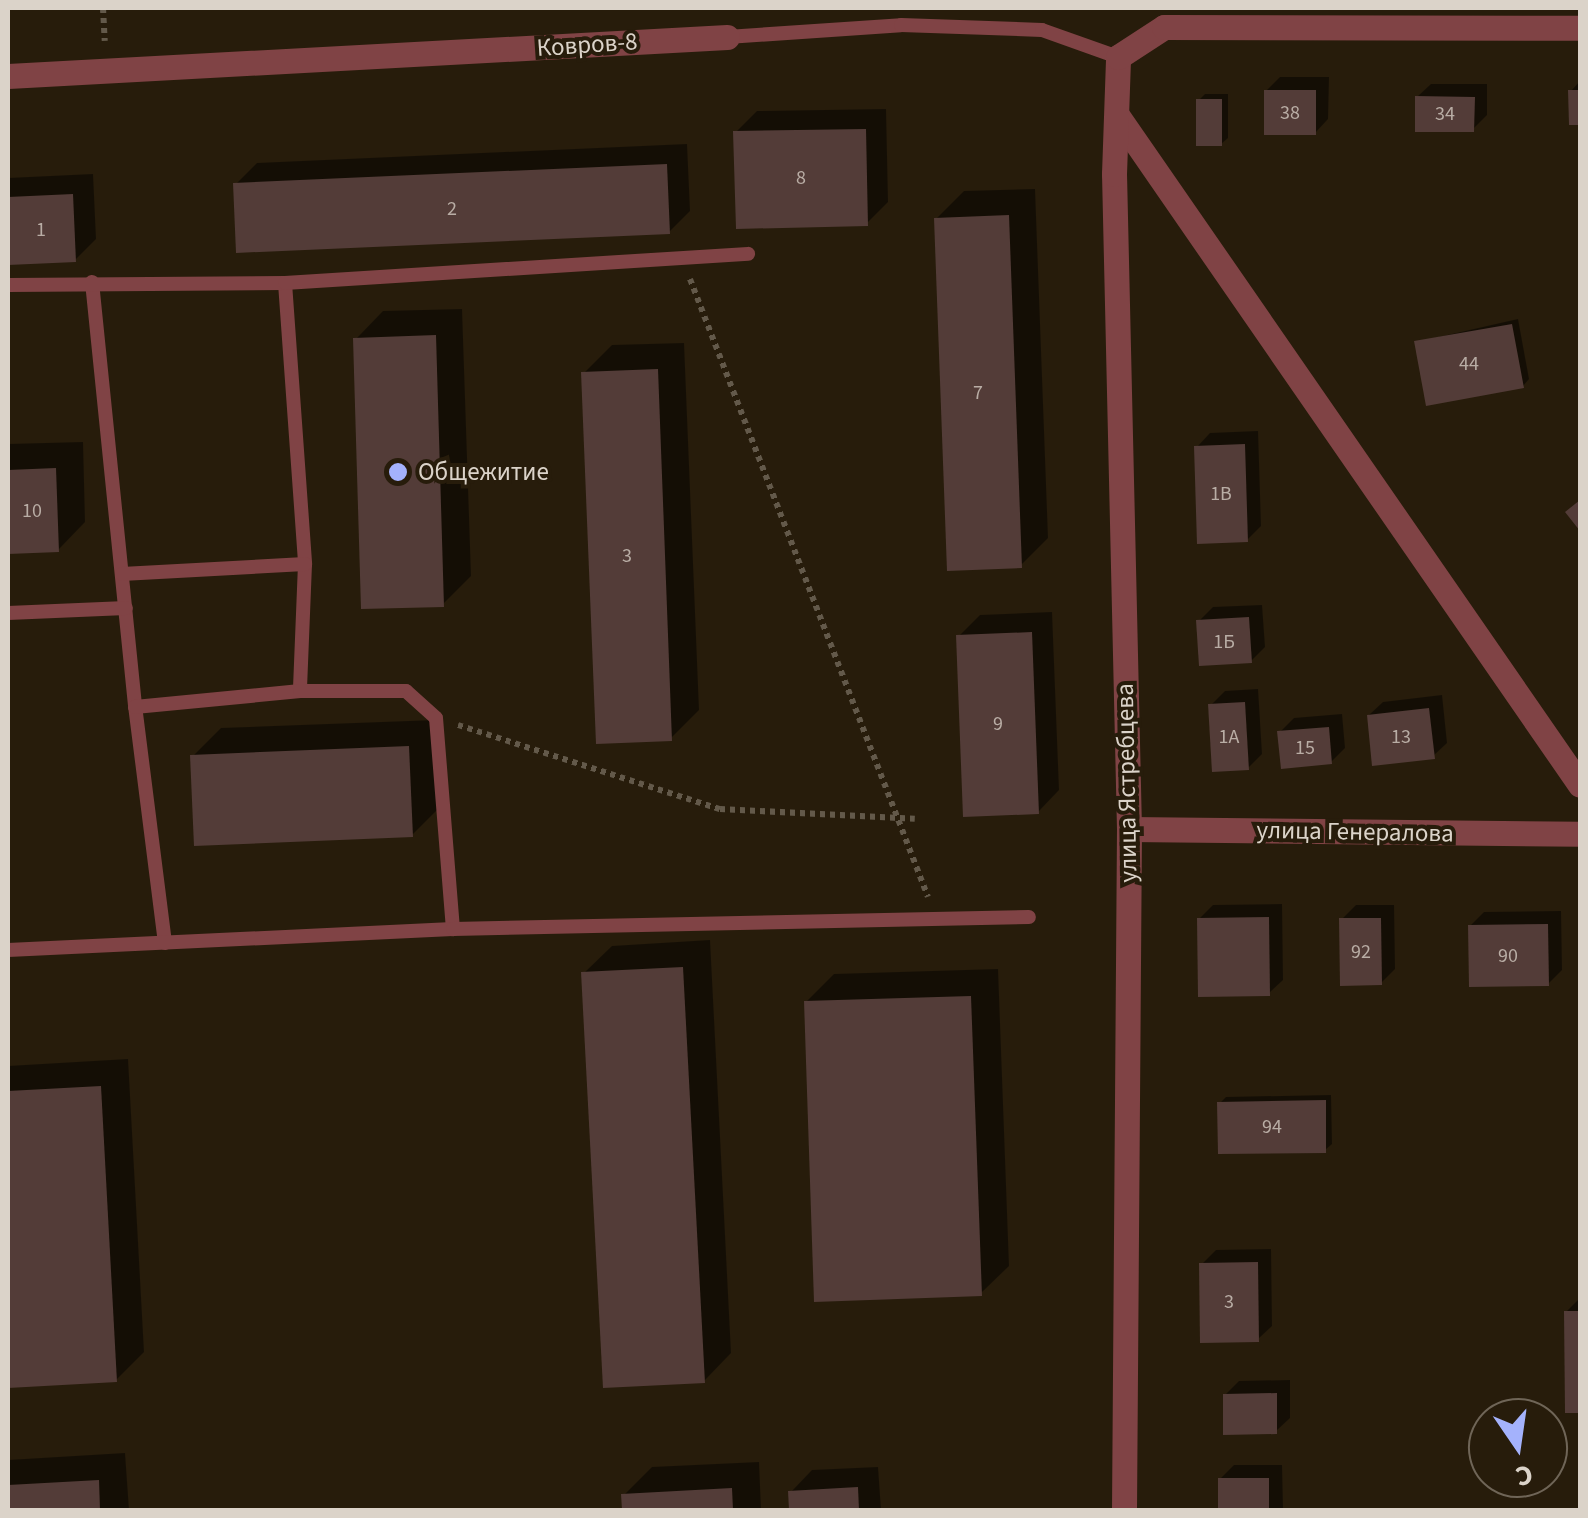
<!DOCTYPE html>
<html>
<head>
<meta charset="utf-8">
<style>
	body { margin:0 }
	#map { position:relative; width:1588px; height:1518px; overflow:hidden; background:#271c0b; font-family:"Source Sans 3",sans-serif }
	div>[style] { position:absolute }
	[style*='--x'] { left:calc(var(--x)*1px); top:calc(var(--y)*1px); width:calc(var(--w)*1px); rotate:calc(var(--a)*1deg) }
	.shadow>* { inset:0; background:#0007 }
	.building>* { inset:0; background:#533c38 }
	.path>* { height:6px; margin-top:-3px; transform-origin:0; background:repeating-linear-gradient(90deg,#63594a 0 5px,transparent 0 10px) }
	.service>* { height:14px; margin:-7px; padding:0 7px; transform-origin:7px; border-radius:7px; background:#804345 }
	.minor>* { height:25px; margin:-12.5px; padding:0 12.5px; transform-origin:12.5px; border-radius:12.5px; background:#804345 }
	.dots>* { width:28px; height:28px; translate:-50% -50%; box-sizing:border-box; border:5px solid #271c0b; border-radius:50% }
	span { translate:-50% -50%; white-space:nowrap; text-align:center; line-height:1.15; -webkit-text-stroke:8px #271c0b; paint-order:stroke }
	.number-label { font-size:20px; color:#b9ada5 }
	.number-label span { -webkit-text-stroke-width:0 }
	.street-label { font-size:25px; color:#dbd3c9 }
	.poi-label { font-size:25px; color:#dbd3c9 }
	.left { translate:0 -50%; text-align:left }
	.frame { position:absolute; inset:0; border:10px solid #dbd3c9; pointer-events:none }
	.north { position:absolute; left:1468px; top:1398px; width:100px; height:100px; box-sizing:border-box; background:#271c0b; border:2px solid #6f6557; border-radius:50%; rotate:167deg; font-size:28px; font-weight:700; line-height:40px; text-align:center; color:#dbd3c9 }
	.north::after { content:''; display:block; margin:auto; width:35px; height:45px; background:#a4b2fc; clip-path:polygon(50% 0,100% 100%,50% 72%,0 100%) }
</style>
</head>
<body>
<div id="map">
	<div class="shadow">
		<div style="clip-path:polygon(1280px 77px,1329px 77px,1328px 119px,1315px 133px,1266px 91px)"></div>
		<div style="clip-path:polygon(1580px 81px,1580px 123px,1571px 123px,1571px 91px)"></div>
		<div style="clip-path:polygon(1431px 84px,1487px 84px,1487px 115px,1473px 129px,1417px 97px)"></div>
		<div style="clip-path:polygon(1205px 94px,1228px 94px,1228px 138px,1221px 144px,1199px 100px)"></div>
		<div style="clip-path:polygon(886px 109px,888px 202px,867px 223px,736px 132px,757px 111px)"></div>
		<div style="clip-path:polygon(687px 144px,690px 211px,669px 232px,236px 184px,257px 163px)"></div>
		<div style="clip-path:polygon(93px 174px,96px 239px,75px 260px,8px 263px,8px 178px)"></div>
		<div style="clip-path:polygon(1035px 189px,1048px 538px,1020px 566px,936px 219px,964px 191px)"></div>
		<div style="clip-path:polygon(462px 309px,471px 576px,443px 604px,356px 339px,383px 311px)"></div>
		<div style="clip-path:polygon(1518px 319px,1529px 379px,1523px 386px,1417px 342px)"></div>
		<div style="clip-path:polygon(684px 343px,699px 710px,671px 738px,584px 373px,612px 345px)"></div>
		<div style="clip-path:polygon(1258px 431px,1261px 526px,1247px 540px,1197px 447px,1210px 433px)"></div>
		<div style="clip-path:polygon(83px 442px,85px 522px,58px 550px,8px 551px,8px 444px)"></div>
		<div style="clip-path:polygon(1262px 605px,1265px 647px,1251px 661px,1199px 621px,1213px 607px)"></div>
		<div style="clip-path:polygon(1052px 612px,1059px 790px,1038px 812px,959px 636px,980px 615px)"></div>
		<div style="clip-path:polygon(1258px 689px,1262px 754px,1248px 768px,1211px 705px,1225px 691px)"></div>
		<div style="clip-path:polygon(1442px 695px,1447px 743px,1433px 756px,1369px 715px,1383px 702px)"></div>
		<div style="clip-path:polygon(1342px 714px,1345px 748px,1331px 762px,1280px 732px,1294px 718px)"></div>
		<div style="clip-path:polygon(436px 720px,440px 807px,412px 835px,193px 756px,221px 728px)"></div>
		<div style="clip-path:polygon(1282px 904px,1283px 980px,1269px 993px,1199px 919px,1213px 905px)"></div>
		<div style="clip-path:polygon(1356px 905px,1394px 905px,1395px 969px,1381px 983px,1342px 919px)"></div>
		<div style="clip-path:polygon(1561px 911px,1562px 970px,1548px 984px,1470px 926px,1484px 912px)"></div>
		<div style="clip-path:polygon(710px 940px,731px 1353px,704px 1381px,584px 973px,612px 946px)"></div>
		<div style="clip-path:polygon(998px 969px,1009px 1266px,981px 1293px,806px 1002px,834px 974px)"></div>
		<div style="clip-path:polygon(128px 1059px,144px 1352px,116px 1380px,8px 1386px,8px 1066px)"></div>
		<div style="clip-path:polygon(1331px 1095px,1332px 1144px,1325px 1150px,1220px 1103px,1226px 1097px)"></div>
		<div style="clip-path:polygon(1271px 1249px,1272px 1326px,1258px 1339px,1202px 1264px,1216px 1250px)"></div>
		<div style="clip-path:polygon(1580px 1298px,1580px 1410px,1568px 1410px,1566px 1312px)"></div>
		<div style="clip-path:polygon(1290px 1380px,1290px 1418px,1276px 1431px,1225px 1395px,1239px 1381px)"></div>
		<div style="clip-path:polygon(125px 1453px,129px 1510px,8px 1510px,8px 1460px)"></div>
		<div style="clip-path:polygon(759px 1462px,761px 1510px,625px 1510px,624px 1495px,652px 1467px)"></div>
		<div style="clip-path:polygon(1234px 1465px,1282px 1465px,1283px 1509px,1221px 1510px,1220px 1479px)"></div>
		<div style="clip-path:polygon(878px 1467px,881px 1510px,792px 1510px,791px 1492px,812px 1470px)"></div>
	</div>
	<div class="building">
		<div style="clip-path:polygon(1264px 90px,1316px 90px,1316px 135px,1264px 135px)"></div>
		<div style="clip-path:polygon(1568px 90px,1580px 90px,1580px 125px,1569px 125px)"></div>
		<div style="clip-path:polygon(1415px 96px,1475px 97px,1474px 132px,1415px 132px)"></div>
		<div style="clip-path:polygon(1196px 99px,1222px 99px,1222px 146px,1196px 146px)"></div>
		<div style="clip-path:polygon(866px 129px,868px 226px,736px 229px,733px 131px)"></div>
		<div style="clip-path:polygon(667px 164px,670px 234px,236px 253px,233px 183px)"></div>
		<div style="clip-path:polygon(73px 194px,76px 262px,8px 265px,8px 197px)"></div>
		<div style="clip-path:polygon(1009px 215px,1022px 568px,947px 571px,934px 218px)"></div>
		<div style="clip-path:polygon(1512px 324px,1524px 388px,1426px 406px,1414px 341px)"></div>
		<div style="clip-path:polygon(436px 335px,444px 607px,361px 609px,353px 338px)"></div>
		<div style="clip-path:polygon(658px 369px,672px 741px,596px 744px,581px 372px)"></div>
		<div style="clip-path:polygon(1245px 444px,1248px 542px,1197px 544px,1194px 446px)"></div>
		<div style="clip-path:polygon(56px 468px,59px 552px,8px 554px,8px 470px)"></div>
		<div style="clip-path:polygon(1580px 500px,1580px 531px,1565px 512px)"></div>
		<div style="clip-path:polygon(1249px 617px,1252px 663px,1199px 666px,1196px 620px)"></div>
		<div style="clip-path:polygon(1032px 632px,1039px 814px,963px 817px,956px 635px)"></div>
		<div style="clip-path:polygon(1245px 702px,1249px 770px,1212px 772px,1208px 704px)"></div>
		<div style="clip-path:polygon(1429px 708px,1435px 759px,1372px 766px,1367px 715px)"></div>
		<div style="clip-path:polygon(1329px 727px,1332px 764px,1281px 769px,1277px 731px)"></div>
		<div style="clip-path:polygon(409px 746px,413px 837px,194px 846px,190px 755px)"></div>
		<div style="clip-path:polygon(1269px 917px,1270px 996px,1198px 997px,1197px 918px)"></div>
		<div style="clip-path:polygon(1339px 918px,1381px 918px,1382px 985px,1340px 986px)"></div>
		<div style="clip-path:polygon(1548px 924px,1549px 986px,1469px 987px,1468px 925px)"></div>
		<div style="clip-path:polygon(683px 967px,705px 1383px,603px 1388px,581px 972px)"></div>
		<div style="clip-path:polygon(971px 996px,982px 1296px,814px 1302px,804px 1001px)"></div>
		<div style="clip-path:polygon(101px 1086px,117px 1382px,8px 1388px,8px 1091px)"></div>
		<div style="clip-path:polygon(1326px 1100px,1326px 1153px,1218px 1154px,1217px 1102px)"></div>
		<div style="clip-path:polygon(1258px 1262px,1259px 1342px,1200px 1343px,1199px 1263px)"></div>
		<div style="clip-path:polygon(1564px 1311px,1580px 1311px,1580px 1413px,1565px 1413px)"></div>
		<div style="clip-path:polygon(1277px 1393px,1277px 1434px,1223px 1435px,1223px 1394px)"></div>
		<div style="clip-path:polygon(1218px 1478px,1269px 1478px,1269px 1510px,1218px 1510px)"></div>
		<div style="clip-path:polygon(99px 1480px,100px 1510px,8px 1510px,8px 1485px)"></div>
		<div style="clip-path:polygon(858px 1487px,859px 1510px,789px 1510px,788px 1491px)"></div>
		<div style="clip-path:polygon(732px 1488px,733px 1510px,622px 1510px,621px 1494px)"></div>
	</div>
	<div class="path">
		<div style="--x:103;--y:8;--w:33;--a:87"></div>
		<div style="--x:690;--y:279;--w:662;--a:68.94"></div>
		<div style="--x:458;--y:725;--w:275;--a:17.8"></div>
		<div style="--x:720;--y:809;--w:195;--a:2.9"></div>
	</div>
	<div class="service">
		<div style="--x:727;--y:37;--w:174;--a:-3.9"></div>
		<div style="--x:901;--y:25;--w:141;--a:2"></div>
		<div style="--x:1042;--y:30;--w:81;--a:19.6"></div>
		<div style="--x:92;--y:282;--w:427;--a:84.2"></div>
		<div style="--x:285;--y:283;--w:282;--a:85.9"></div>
		<div style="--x:305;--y:564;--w:127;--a:92.3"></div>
		<div style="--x:8;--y:285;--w:277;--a:-0.4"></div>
		<div style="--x:285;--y:283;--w:464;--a:-3.6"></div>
		<div style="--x:122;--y:574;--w:183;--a:-3.1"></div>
		<div style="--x:8;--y:613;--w:118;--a:-2.4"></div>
		<div style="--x:165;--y:943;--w:238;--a:-97.2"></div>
		<div style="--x:135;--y:707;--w:166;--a:-5.5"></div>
		<div style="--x:300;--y:691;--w:106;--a:0"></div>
		<div style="--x:406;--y:691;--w:40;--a:42"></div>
		<div style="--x:436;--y:718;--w:212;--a:85.4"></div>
		<div style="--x:8;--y:950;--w:445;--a:-2.7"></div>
		<div style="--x:453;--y:929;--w:576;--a:-1.19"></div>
	</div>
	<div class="minor">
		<div style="--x:8;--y:76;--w:720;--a:-3.1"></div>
		<div style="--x:1117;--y:115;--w:814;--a:55.35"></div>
		<div style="--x:1129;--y:829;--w:451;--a:0.6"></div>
		<div style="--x:1124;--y:1510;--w:681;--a:-89.58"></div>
		<div style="--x:1129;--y:829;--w:655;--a:-91.31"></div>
		<div style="--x:1114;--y:174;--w:117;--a:-88"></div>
		<div style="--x:1118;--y:57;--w:55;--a:-33.1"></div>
		<div style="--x:1164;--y:27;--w:416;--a:0.1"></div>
	</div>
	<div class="dots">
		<div style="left:398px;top:472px;background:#a4b2fc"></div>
	</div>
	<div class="number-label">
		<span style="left:1290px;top:113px">38</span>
		<span style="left:1445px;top:114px">34</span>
		<span style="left:801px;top:178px">8</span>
		<span style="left:452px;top:209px">2</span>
		<span style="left:41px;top:230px">1</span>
		<span style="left:1469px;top:364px">44</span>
		<span style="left:978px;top:393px">7</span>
		<span style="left:1221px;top:494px">1В</span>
		<span style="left:32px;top:511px">10</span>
		<span style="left:627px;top:556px">3</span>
		<span style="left:1224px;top:642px">1Б</span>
		<span style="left:998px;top:724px">9</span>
		<span style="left:1229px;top:737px">1А</span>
		<span style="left:1401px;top:737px">13</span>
		<span style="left:1305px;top:748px">15</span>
		<span style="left:1361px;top:952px">92</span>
		<span style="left:1508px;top:956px">90</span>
		<span style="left:1272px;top:1127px">94</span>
		<span style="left:1229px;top:1302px">3</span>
	</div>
	<div class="street-label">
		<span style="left:587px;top:45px;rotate:-4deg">Ковров-8</span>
		<span style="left:1127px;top:783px;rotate:-91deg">улица Ястребцева</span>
		<span style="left:1355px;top:832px;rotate:1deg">улица Генералова</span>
	</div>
	<div class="poi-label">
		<span class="left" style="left:418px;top:472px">Общежитие</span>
	</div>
	<div class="frame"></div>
	<div class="north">С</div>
</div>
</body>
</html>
